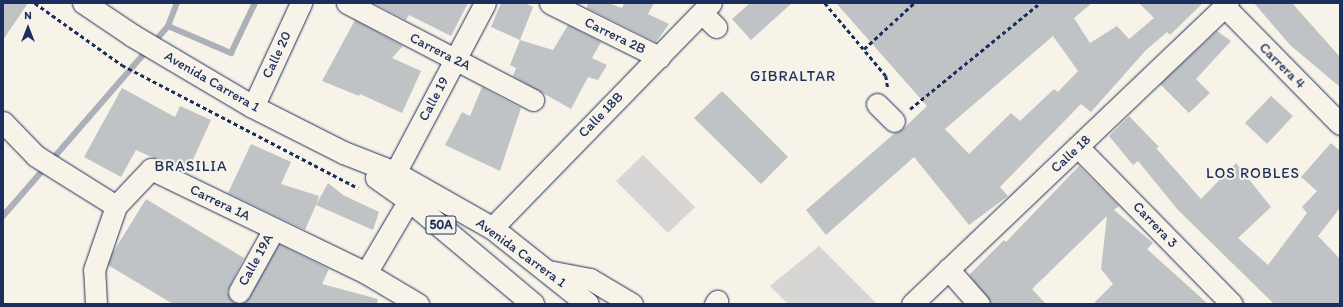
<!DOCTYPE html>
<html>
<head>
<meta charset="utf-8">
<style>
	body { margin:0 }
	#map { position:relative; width:1343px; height:307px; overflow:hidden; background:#f7f3e8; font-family:Itim,sans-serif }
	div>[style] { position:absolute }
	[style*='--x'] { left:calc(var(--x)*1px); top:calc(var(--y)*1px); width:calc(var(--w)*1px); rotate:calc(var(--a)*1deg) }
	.green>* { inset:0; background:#d7d6d4 }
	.stream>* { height:6px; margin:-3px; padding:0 3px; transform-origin:3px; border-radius:3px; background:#acb0b9 }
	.building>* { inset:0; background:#c0c3c5 }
	.path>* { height:2.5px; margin-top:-1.25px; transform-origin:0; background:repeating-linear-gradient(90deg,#1b2f5e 0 4px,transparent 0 7px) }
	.roads { filter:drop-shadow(0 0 1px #1b2f5e) drop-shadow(0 0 1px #1b2f5e) }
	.minor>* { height:21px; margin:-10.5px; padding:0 10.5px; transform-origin:10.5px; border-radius:10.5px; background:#f7f3e8 }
	.major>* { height:22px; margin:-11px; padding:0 11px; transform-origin:11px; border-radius:11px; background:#f7f3e8 }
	span { translate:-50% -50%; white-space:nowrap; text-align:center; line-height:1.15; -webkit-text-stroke:4px #f7f3e8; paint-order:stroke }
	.shield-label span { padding:1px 3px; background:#f7f3e8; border:1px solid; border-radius:3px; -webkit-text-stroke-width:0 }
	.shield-label { font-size:13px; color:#1b2f5e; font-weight:700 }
	.street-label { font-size:14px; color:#1b2f5e }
	.neighbourhood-label { font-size:15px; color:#1b2f5e; letter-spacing:1px }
	.frame { position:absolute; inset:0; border:4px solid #1b2f5e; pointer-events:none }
	.north { position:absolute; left:8px; top:8px; width:40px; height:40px; -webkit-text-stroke:3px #f7f3e8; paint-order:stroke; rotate:0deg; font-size:11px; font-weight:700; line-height:16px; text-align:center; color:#1b2f5e }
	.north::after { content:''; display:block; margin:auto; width:14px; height:18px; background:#1b2f5e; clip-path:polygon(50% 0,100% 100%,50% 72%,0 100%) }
</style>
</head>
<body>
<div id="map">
	<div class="green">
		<div style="clip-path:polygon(643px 155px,695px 207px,668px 233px,616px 181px)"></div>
		<div style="clip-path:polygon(819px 246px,877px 304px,788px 304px,770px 286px)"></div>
	</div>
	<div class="stream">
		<div style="--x:168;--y:26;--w:25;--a:-69"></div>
		<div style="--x:3;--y:216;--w:252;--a:-49"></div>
		<div style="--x:168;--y:26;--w:69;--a:23.2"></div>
		<div style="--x:231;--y:53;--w:55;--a:-64.4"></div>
	</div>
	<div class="building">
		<div style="clip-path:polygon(3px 3px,28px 3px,3px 40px)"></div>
		<div style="clip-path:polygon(373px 3px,468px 3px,451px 36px,409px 15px,406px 20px)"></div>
		<div style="clip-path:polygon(501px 3px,525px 3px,533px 7px,520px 40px,491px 27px)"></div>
		<div style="clip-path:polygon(588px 3px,608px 3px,622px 8px,624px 3px,654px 3px,648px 14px,669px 24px,656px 42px,587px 8px)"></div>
		<div style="clip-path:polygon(750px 3px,792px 3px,751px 40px,732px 19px)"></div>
		<div style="clip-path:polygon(evenodd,836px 3px,1092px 3px,1074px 18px,1090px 43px,1117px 26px,1129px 39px,1154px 18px,1139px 3px,1203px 3px,1170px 35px,1167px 32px,1146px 50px,1091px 112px,1081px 104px,1000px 187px,1008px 196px,969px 225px,914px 157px,826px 235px,806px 210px,895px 133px,902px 130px,927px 106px,836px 3px,1053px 36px,1078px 71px,1058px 92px,1054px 89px,1020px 121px,1011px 113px,969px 154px,945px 129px,1053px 36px)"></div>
		<div style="clip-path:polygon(1254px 3px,1292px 3px,1340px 57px,1340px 87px,1290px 45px)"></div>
		<div style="clip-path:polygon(355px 20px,403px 46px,392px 58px,421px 71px,402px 113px,360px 94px,359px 96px,322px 81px)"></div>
		<div style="clip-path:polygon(568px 25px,601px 42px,592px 58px,607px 65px,598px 80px,588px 77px,571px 109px,513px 76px,516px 68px,510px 65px,520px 40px,553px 50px)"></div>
		<div style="clip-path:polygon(1217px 31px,1231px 41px,1196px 79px,1210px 93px,1189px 113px,1160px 84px)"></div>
		<div style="clip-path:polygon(482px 87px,521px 108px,500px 171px,445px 145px,462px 112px,470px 116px)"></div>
		<div style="clip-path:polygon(122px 88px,175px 117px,180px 106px,211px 120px,187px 173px,136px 150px,121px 177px,84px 157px)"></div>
		<div style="clip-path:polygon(722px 91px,788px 157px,761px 184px,694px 118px)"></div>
		<div style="clip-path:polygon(1271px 96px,1293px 116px,1267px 144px,1245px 123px)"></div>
		<div style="clip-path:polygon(1129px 116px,1159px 147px,1156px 148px,1201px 199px,1236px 163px,1271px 207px,1238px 238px,1268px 265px,1307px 213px,1302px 207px,1317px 191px,1301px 177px,1331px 143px,1340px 151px,1340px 208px,1318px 236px,1340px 259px,1340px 304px,1274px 304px,1178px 210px,1138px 161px,1133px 165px,1109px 136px)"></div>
		<div style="clip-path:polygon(251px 144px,291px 162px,281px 184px,319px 196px,316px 205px,328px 183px,343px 195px,379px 212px,373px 230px,316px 205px,305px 230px,228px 193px)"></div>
		<div style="clip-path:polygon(1079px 166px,1119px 206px,1114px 210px,1153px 243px,1147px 249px,1208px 304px,1093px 304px,1113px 284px,1101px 269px,1107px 216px,1032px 289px,1046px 304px,992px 304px,969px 275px,1004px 240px,1006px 242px)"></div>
		<div style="clip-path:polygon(146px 199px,244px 258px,227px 292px,234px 303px,245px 302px,249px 298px,279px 244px,329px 269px,322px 284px,378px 299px,377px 304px,173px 304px,108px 265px,112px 254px)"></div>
	</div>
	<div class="path">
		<div style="--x:35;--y:3;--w:107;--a:35.5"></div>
		<div style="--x:122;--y:65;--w:266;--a:27.5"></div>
		<div style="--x:825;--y:3;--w:95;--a:50.1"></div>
		<div style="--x:886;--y:76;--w:12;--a:81"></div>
		<div style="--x:864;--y:49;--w:68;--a:-42.6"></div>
		<div style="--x:910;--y:109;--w:168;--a:-39.2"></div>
	</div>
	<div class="roads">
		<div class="minor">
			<div style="--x:347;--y:3;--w:210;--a:27.5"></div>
			<div style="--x:550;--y:3;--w:122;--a:26.4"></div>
			<div style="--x:1225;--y:7;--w:164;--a:45.5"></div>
			<div style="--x:702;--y:13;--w:20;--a:45"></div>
			<div style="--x:877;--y:104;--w:24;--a:45"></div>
			<div style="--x:253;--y:107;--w:115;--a:-65.2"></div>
			<div style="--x:3;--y:122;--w:47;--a:45.9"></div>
			<div style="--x:36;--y:156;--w:94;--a:32"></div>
			<div style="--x:1078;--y:147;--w:220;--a:45.6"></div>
			<div style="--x:395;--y:173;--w:192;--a:-62.1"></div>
			<div style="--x:492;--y:228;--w:314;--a:-45.8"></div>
			<div style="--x:948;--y:269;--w:47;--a:48.5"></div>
			<div style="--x:548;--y:271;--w:43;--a:10.8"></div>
			<div style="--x:590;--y:279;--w:49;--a:30.8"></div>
			<div style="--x:366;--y:273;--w:85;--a:-59.5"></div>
			<div style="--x:239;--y:292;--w:72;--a:-60.9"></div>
			<div style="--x:96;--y:304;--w:34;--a:-93"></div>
			<div style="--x:94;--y:270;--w:68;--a:-71"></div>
			<div style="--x:116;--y:206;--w:51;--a:-46.6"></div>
			<div style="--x:151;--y:169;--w:239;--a:25.8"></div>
			<div style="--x:366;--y:273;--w:61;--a:30.8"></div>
			<div style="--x:715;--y:304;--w:4;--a:-56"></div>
			<div style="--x:912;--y:304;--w:436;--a:-43.6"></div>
		</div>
		<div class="major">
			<div style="--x:84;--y:3;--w:59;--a:34"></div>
			<div style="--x:133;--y:36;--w:139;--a:30.6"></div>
			<div style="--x:253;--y:107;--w:102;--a:26.8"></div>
			<div style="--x:344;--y:153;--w:55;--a:21.4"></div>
			<div style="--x:395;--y:173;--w:112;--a:29.6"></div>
			<div style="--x:492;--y:228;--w:122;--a:38.4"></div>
			<div style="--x:377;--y:178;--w:39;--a:35"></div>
			<div style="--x:409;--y:200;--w:162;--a:40"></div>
		</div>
	</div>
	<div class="shield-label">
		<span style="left:441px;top:225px">50A</span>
	</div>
	<div class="street-label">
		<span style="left:615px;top:36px;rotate:26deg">Carrera 2B</span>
		<span style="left:440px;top:52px;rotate:27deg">Carrera 2A</span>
		<span style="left:277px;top:55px;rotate:-65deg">Calle 20</span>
		<span style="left:1282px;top:66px;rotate:45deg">Carrera 4</span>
		<span style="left:212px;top:82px;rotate:30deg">Avenida Carrera 1</span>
		<span style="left:434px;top:99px;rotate:-62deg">Calle 19</span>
		<span style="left:601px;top:115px;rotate:-46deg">Calle 18B</span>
		<span style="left:1071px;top:154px;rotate:-43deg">Calle 18</span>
		<span style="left:220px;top:203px;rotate:26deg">Carrera 1A</span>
		<span style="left:1155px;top:225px;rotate:46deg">Carrera 3</span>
		<span style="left:521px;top:253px;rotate:36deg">Avenida Carrera 1</span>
		<span style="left:256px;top:260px;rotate:-61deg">Calle 19A</span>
	</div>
	<div class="neighbourhood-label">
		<span style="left:793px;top:77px">GIBRALTAR</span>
		<span style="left:191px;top:167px">BRASILIA</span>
		<span style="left:1253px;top:174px">LOS ROBLES</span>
	</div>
	<div class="frame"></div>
	<div class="north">N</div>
</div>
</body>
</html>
